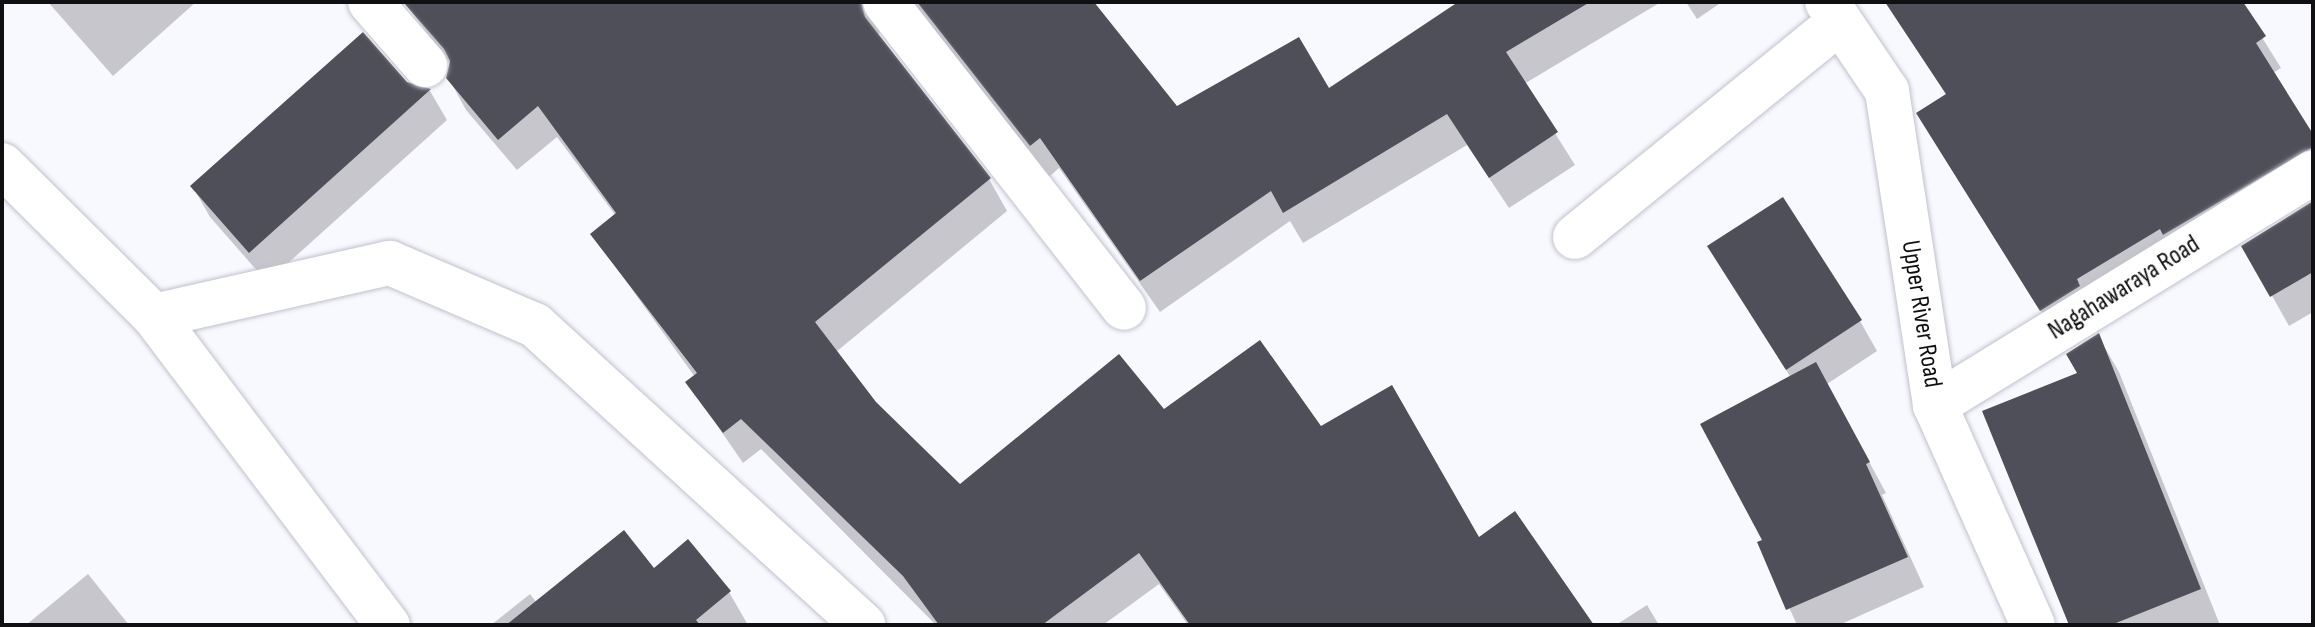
<!DOCTYPE html>
<html>
<head>
<meta charset="utf-8">
<style>
	body { margin:0 }
	#map { position:relative; width:2315px; height:627px; overflow:hidden; background:#f8f8ff; font-family:"Sofia Sans Condensed",sans-serif }
	div>[style] { position:absolute }
	[style*='--x'] { left:calc(var(--x)*1px); top:calc(var(--y)*1px); width:calc(var(--w)*1px); rotate:calc(var(--a)*1deg) }
	.shadow>* { inset:0; background:#0003 }
	.building>* { inset:0; background:#4e4f58 }
	.roads { filter:drop-shadow(0 0 2px #c0c1cc) drop-shadow(0 0 2px #c0c1cc) }
	.minor>* { height:44px; margin:-22px; padding:0 22px; transform-origin:22px; border-radius:22px; background:#fff }
	span { translate:-50% -50%; white-space:nowrap; text-align:center; line-height:1.15; -webkit-text-stroke:8px #fff; paint-order:stroke }
	.street-label { font-size:26px; color:#101013 }
	.frame { position:absolute; inset:0; border:4px solid #101013; pointer-events:none }
</style>
</head>
<body>
<div id="map">
	<div class="shadow">
		<div style="clip-path:polygon(48px 2px,196px 2px,113px 76px)"></div>
		<div style="clip-path:polygon(404px 2px,875px 2px,884px 19px,878px 37px,989px 179px,1007px 211px,836px 352px,875px 403px,960px 487px,1164px 412px,1321px 429px,1591px 625px,1188px 625px,1159px 584px,1103px 625px,936px 625px,761px 449px,743px 463px,688px 383px,695px 377px,592px 234px,616px 216px,557px 137px,517px 170px,466px 110px,448px 77px,451px 65px)"></div>
		<div style="clip-path:polygon(887px 2px,1091px 2px,1176px 108px,1328px 90px,1461px 2px,1661px 2px,1524px 84px,1575px 165px,1509px 208px,1467px 145px,1303px 243px,1290px 221px,1160px 312px,1059px 168px,1049px 177px)"></div>
		<div style="clip-path:polygon(1686px 2px,1722px 2px,1697px 19px)"></div>
		<div style="clip-path:polygon(1885px 2px,2240px 2px,2281px 68px,2273px 73px,2313px 137px,2313px 184px,2059px 340px,1936px 144px,1947px 96px)"></div>
		<div style="clip-path:polygon(406px 84px,430px 91px,447px 120px,267px 282px,210px 217px,193px 187px)"></div>
		<div style="clip-path:polygon(2313px 204px,2313px 312px,2289px 326px,2244px 246px)"></div>
		<div style="clip-path:polygon(1727px 276px,1860px 321px,1877px 351px,1827px 384px,1886px 493px,1882px 495px,1924px 587px,1839px 625px,1797px 625px,1760px 543px,1765px 541px,1791px 378px)"></div>
		<div style="clip-path:polygon(2098px 336px,2119px 372px,2220px 625px,2071px 625px,2080px 374px)"></div>
		<div style="clip-path:polygon(653px 570px,729px 592px,748px 625px,491px 625px,530px 594px,537px 603px)"></div>
		<div style="clip-path:polygon(88px 574px,129px 625px,26px 625px)"></div>
		<div style="clip-path:polygon(1647px 605px,1659px 625px,1616px 625px)"></div>
	</div>
	<div class="building">
		<div style="clip-path:polygon(403px 2px,861px 2px,865px 17px,991px 178px,815px 322px,876px 402px,960px 484px,1119px 354px,1164px 409px,1260px 340px,1321px 426px,1392px 385px,1479px 537px,1515px 511px,1594px 625px,1190px 625px,1139px 553px,1042px 625px,939px 625px,903px 576px,741px 419px,723px 433px,685px 382px,697px 373px,590px 234px,616px 213px,538px 106px,498px 140px,446px 78px,450px 61px,444px 49px)"></div>
		<div style="clip-path:polygon(917px 2px,1094px 2px,1177px 106px,1299px 37px,1329px 88px,1458px 2px,1590px 2px,1506px 52px,1558px 132px,1489px 178px,1447px 114px,1283px 213px,1271px 191px,1140px 281px,1040px 138px,1030px 146px)"></div>
		<div style="clip-path:polygon(1885px 2px,2243px 2px,2266px 36px,2256px 43px,2313px 134px,2313px 147px,2163px 235px,2160px 229px,2077px 279px,2080px 286px,2040px 311px,1916px 113px,1946px 94px)"></div>
		<div style="clip-path:polygon(363px 32px,407px 82px,431px 89px,249px 253px,190px 186px)"></div>
		<div style="clip-path:polygon(1783px 197px,1862px 320px,1786px 370px,1707px 246px)"></div>
		<div style="clip-path:polygon(2313px 201px,2313px 272px,2270px 297px,2241px 246px)"></div>
		<div style="clip-path:polygon(2099px 333px,2201px 589px,2111px 625px,2069px 625px,1982px 411px,2077px 373px,2066px 354px)"></div>
		<div style="clip-path:polygon(1816px 362px,1870px 462px,1866px 464px,1908px 557px,1786px 610px,1757px 542px,1762px 540px,1700px 424px)"></div>
		<div style="clip-path:polygon(624px 530px,654px 568px,688px 539px,731px 591px,696px 620px,700px 625px,506px 625px)"></div>
	</div>
	<div class="roads">
		<div class="minor">
			<div style="--x:370;--y:2;--w:84;--a:48.9"></div>
			<div style="--x:885;--y:2;--w:388;--a:52"></div>
			<div style="--x:1827;--y:2;--w:107;--a:56"></div>
			<div style="--x:1887;--y:91;--w:318;--a:81.3"></div>
			<div style="--x:1935;--y:405;--w:241;--a:66"></div>
			<div style="--x:2;--y:165;--w:214;--a:44.8"></div>
			<div style="--x:154;--y:316;--w:388;--a:52.9"></div>
			<div style="--x:1575;--y:237;--w:341;--a:-39.1"></div>
			<div style="--x:154;--y:316;--w:242;--a:-12.7"></div>
			<div style="--x:390;--y:263;--w:158;--a:23.2"></div>
			<div style="--x:535;--y:325;--w:445;--a:42.4"></div>
			<div style="--x:1935;--y:405;--w:444;--a:-31.6"></div>
		</div>
	</div>
	<div class="street-label">
		<span style="left:2124px;top:288px;rotate:-32deg">Nagahawaraya Road</span>
		<span style="left:1921px;top:314px;rotate:81deg">Upper River Road</span>
	</div>
	<div class="frame"></div>
</div>
</body>
</html>
